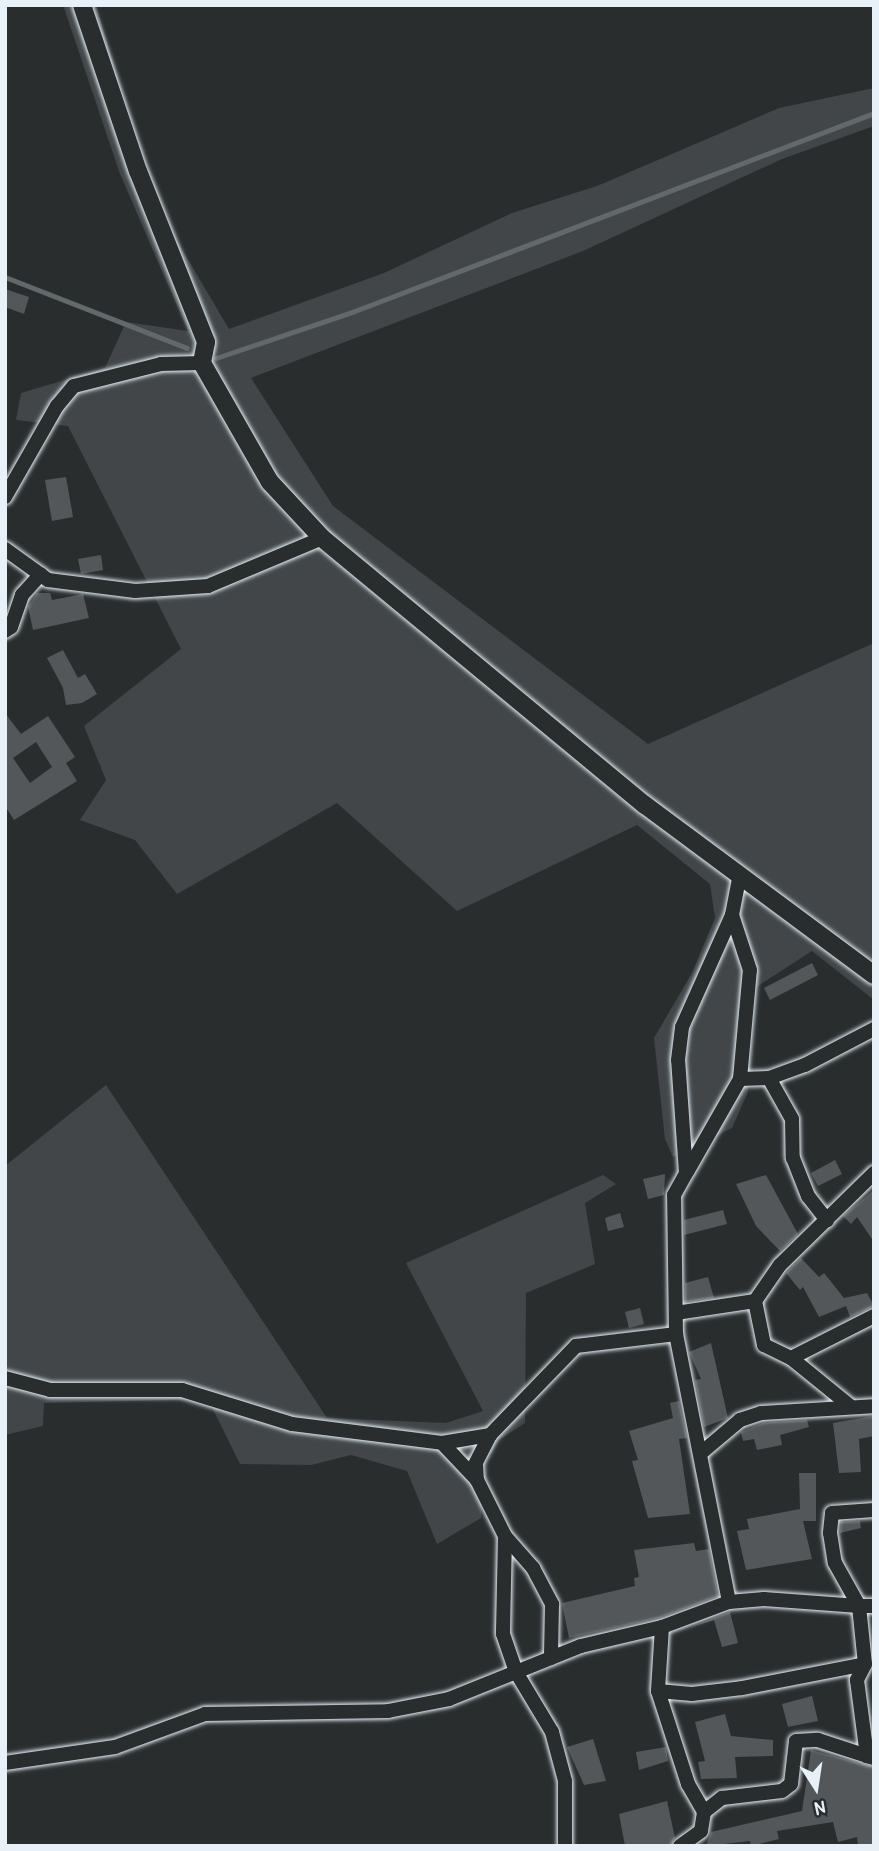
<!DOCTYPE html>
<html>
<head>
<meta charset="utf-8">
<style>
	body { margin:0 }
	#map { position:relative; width:879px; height:1851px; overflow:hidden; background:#2a2d2e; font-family:"Patrick Hand",sans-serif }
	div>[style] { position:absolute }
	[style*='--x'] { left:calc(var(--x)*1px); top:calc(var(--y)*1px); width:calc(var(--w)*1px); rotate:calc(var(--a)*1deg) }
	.green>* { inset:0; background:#424648 }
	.stream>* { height:5px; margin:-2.5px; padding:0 2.5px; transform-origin:2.5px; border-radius:2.5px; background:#63686b }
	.building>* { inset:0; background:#535759 }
	.roads { filter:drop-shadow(0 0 2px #e8f1f8) drop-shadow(0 0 2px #e8f1f8) }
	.minor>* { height:14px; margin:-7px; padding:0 7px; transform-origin:7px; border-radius:7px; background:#2a2d2e }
	.tertiary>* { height:18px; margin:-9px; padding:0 9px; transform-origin:9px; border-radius:9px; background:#2a2d2e }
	span { translate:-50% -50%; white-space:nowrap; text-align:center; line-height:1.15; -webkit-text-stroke:5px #2a2d2e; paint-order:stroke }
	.frame { position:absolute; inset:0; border:7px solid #e8f1f8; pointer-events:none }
	.north { position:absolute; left:781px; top:1753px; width:70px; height:70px; -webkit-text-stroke:5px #2a2d2e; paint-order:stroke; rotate:168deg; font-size:19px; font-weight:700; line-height:28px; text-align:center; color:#e8f1f8 }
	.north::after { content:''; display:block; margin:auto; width:24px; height:32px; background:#e8f1f8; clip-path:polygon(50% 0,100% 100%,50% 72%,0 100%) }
</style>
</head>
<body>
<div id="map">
	<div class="green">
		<div style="clip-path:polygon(63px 5px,96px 5px,154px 202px,229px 329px,384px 273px,512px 213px,597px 186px,779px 108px,874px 88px,874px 126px,782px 159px,583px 251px,251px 378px,333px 506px,648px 744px,874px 643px,874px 1000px,812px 951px,753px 989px,748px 1092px,732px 1128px,673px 1157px,665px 1139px,654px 1038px,692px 973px,715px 918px,710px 884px,637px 825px,457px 911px,337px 803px,177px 894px,135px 840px,80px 820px,106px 780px,84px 726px,181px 649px,68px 426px,16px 420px,21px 393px,105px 368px,126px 322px,188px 331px,120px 174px)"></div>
		<div style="clip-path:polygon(106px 1085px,327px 1418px,446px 1423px,483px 1411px,406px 1263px,603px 1175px,616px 1184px,585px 1203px,595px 1264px,526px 1293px,525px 1423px,499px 1440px,483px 1465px,481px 1518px,437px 1544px,407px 1471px,351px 1455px,311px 1465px,240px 1464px,208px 1399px,44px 1403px,43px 1426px,5px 1435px,5px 1166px)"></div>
	</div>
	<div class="stream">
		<div style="--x:5;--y:277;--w:195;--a:21.3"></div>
		<div style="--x:216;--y:358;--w:144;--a:-18.7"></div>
		<div style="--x:352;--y:312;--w:559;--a:-20.87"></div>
	</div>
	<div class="building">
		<div style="clip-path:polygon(5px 289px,29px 297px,24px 314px,5px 307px)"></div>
		<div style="clip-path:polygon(66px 477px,73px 517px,52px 521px,45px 480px)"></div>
		<div style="clip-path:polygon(101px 555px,103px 570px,81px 574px,78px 559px)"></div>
		<div style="clip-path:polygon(37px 593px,50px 593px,52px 600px,83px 594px,89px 618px,33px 630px,28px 607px)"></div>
		<div style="clip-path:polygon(63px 650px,78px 678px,85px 674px,97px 694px,82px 703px,66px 705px,63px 688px,47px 658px)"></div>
		<div style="clip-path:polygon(evenodd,5px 713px,21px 734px,48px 716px,75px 757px,66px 763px,77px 781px,14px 820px,5px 806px,5px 713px,36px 742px,52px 767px,30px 783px,13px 758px,36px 742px)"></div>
		<div style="clip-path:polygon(812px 963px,818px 975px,770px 1000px,764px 988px)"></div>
		<div style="clip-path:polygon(835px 1160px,842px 1174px,818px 1186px,811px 1173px)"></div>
		<div style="clip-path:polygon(665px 1174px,664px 1195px,648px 1199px,643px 1179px)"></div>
		<div style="clip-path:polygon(766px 1175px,798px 1234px,780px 1251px,756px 1226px,736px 1184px)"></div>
		<div style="clip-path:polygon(874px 1190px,874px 1242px,857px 1217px,851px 1224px,843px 1216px)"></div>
		<div style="clip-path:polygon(723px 1210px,727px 1224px,684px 1235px,684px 1220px)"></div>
		<div style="clip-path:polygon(620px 1213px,624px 1227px,608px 1231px,605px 1218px)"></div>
		<div style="clip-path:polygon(801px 1258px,819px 1277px,824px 1273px,844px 1298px,867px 1293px,874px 1306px,850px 1317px,846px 1306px,819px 1317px,803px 1287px,800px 1290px,786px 1273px)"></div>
		<div style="clip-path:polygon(708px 1277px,714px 1298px,685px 1302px,685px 1283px)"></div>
		<div style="clip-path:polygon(640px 1308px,644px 1324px,629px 1328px,625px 1312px)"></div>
		<div style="clip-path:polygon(711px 1343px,728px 1418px,704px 1427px,695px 1380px,701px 1379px,689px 1352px)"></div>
		<div style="clip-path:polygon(679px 1401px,687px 1438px,679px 1439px,690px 1514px,648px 1518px,632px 1461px,638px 1460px,629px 1431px,673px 1418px,670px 1403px)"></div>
		<div style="clip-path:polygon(874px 1416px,874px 1436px,859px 1439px,861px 1472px,839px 1473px,833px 1423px)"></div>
		<div style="clip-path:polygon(807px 1420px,809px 1427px,780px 1435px,782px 1445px,757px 1450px,754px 1439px,743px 1441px,741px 1432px,763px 1423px)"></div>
		<div style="clip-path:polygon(799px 1473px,816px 1473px,816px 1521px,803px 1521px,812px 1559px,746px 1570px,737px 1531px,749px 1529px,747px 1519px,800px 1509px)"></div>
		<div style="clip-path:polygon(860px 1521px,861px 1528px,840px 1533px,841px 1522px)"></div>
		<div style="clip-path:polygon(694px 1543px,696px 1551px,709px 1549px,718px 1596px,659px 1618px,569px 1638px,562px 1603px,635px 1586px,634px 1578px,639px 1577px,634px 1550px)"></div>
		<div style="clip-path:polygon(730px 1612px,738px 1643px,722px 1647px,714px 1620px,691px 1627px)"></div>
		<div style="clip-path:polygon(812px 1696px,818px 1721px,788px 1727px,782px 1704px)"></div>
		<div style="clip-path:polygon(725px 1714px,731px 1736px,773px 1740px,773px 1756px,735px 1757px,737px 1778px,701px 1779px,698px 1762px,705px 1761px,695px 1722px)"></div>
		<div style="clip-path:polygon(593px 1739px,606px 1781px,584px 1785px,567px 1747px)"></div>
		<div style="clip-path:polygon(666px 1747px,668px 1761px,639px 1770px,636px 1752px)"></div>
		<div style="clip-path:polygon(811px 1750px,874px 1767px,874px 1846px,858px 1846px,857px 1837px,838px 1842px,833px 1822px,777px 1831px,779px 1839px,751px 1846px,750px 1841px,706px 1846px,711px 1832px,802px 1811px)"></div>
		<div style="clip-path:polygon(667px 1801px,675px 1838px,671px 1845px,625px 1846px,619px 1814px)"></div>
	</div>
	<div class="roads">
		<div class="minor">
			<div style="--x:5;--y:497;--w:105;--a:-60.3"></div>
			<div style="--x:57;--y:406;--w:26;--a:-50"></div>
			<div style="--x:74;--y:386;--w:90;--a:-14.2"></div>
			<div style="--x:161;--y:364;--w:41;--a:-1.4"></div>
			<div style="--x:5;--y:549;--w:53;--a:35.8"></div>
			<div style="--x:48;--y:580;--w:88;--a:7.2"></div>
			<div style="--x:135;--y:591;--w:73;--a:-3.9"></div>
			<div style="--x:208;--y:586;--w:124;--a:-22.8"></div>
			<div style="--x:5;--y:631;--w:7;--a:-34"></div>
			<div style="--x:11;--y:627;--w:34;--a:-71"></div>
			<div style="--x:22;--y:595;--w:28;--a:-48"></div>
			<div style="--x:769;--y:1078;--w:47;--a:60.7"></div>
			<div style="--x:792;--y:1119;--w:39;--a:89"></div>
			<div style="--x:793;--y:1158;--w:41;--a:68.5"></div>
			<div style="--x:808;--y:1196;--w:31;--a:52"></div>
			<div style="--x:740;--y:1079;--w:29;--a:-2"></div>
			<div style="--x:769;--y:1078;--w:38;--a:-20"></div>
			<div style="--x:805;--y:1065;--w:78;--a:-27.6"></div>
			<div style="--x:687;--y:1172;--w:107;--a:-60.3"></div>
			<div style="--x:740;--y:1079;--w:109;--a:-84.8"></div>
			<div style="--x:750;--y:970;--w:58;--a:-108.1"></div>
			<div style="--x:755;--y:1301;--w:45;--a:78.4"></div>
			<div style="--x:764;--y:1345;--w:30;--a:26"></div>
			<div style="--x:791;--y:1358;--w:93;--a:-26.8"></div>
			<div style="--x:676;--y:1313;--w:80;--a:-8.6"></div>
			<div style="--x:755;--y:1301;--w:44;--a:-55.2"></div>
			<div style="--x:780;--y:1265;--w:132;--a:-44.4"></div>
			<div style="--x:676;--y:1334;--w:273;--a:78.8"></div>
			<div style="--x:791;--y:1358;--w:76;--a:39.1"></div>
			<div style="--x:5;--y:1378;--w:47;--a:14.9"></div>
			<div style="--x:50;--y:1390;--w:132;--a:0"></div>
			<div style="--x:182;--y:1390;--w:115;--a:17.2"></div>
			<div style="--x:292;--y:1424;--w:151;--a:7.2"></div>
			<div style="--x:442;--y:1443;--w:49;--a:-9.5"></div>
			<div style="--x:490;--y:1435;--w:124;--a:-46"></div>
			<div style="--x:576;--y:1346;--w:101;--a:-6.8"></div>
			<div style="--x:676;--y:1334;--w:139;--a:-90.8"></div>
			<div style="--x:674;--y:1195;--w:25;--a:-61"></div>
			<div style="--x:686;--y:1173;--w:113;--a:-94"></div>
			<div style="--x:678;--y:1060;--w:33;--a:-83"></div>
			<div style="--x:682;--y:1027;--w:123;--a:-65.9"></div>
			<div style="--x:732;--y:915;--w:37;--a:-79"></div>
			<div style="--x:490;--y:1435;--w:31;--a:117"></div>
			<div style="--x:476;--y:1463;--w:17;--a:87"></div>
			<div style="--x:477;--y:1480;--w:63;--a:63.4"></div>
			<div style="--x:505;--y:1536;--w:43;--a:48.8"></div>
			<div style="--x:533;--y:1568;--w:41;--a:62.2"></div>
			<div style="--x:552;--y:1604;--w:54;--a:91.1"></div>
			<div style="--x:442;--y:1443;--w:51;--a:46.6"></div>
			<div style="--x:701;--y:1453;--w:51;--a:-40.2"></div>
			<div style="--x:740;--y:1420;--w:22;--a:-18"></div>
			<div style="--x:761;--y:1413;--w:113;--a:-3.5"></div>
			<div style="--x:874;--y:1510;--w:42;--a:175.9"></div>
			<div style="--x:832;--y:1513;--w:20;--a:96"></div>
			<div style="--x:830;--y:1533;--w:30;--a:81"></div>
			<div style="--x:835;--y:1563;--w:49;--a:60.8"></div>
			<div style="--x:859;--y:1606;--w:15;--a:0"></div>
			<div style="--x:505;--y:1536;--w:98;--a:91.2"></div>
			<div style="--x:503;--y:1634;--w:40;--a:71.1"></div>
			<div style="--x:516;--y:1672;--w:70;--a:59"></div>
			<div style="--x:552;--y:1732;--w:51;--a:75.1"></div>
			<div style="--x:565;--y:1781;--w:65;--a:90"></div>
			<div style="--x:662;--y:1627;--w:64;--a:93.6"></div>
			<div style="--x:658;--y:1691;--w:98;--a:72.1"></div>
			<div style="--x:688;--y:1784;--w:32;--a:60"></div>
			<div style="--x:704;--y:1812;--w:19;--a:99"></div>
			<div style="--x:701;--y:1831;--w:26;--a:144"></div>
			<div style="--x:658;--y:1691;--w:34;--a:5"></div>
			<div style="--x:692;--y:1694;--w:50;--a:-6.8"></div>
			<div style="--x:742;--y:1688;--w:125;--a:-11"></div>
			<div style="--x:5;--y:1763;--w:111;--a:-8.3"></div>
			<div style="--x:115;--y:1747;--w:96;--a:-20.1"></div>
			<div style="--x:205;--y:1714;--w:183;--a:-0.9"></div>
			<div style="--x:388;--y:1711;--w:62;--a:-11.1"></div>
			<div style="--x:449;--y:1699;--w:142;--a:-21.9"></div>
			<div style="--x:581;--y:1646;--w:83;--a:-13.2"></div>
			<div style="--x:662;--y:1627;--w:72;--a:-20.5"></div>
			<div style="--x:729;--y:1602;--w:35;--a:-5"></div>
			<div style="--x:764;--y:1599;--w:95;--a:4.2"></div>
			<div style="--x:859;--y:1606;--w:58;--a:84.1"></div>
			<div style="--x:865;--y:1664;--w:18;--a:117"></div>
			<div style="--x:857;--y:1680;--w:77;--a:82.5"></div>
			<div style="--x:867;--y:1756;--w:7;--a:16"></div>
			<div style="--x:704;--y:1812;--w:23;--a:-38"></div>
			<div style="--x:722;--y:1798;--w:60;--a:-6.7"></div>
			<div style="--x:782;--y:1791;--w:11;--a:-38"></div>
			<div style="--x:791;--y:1784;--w:43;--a:-83.4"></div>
			<div style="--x:796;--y:1741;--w:22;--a:-3"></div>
			<div style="--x:818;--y:1740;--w:52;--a:18.1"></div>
		</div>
		<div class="tertiary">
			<div style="--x:82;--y:5;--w:175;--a:71.4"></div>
			<div style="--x:138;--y:171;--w:184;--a:68.3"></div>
			<div style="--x:206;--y:342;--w:21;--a:101"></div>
			<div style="--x:202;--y:363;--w:137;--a:60.3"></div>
			<div style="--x:270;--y:482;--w:76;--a:47.1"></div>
			<div style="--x:322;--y:538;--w:419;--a:39.6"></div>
			<div style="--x:645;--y:805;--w:285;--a:36.6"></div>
		</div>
	</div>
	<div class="frame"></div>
	<div class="north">N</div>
</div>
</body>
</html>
